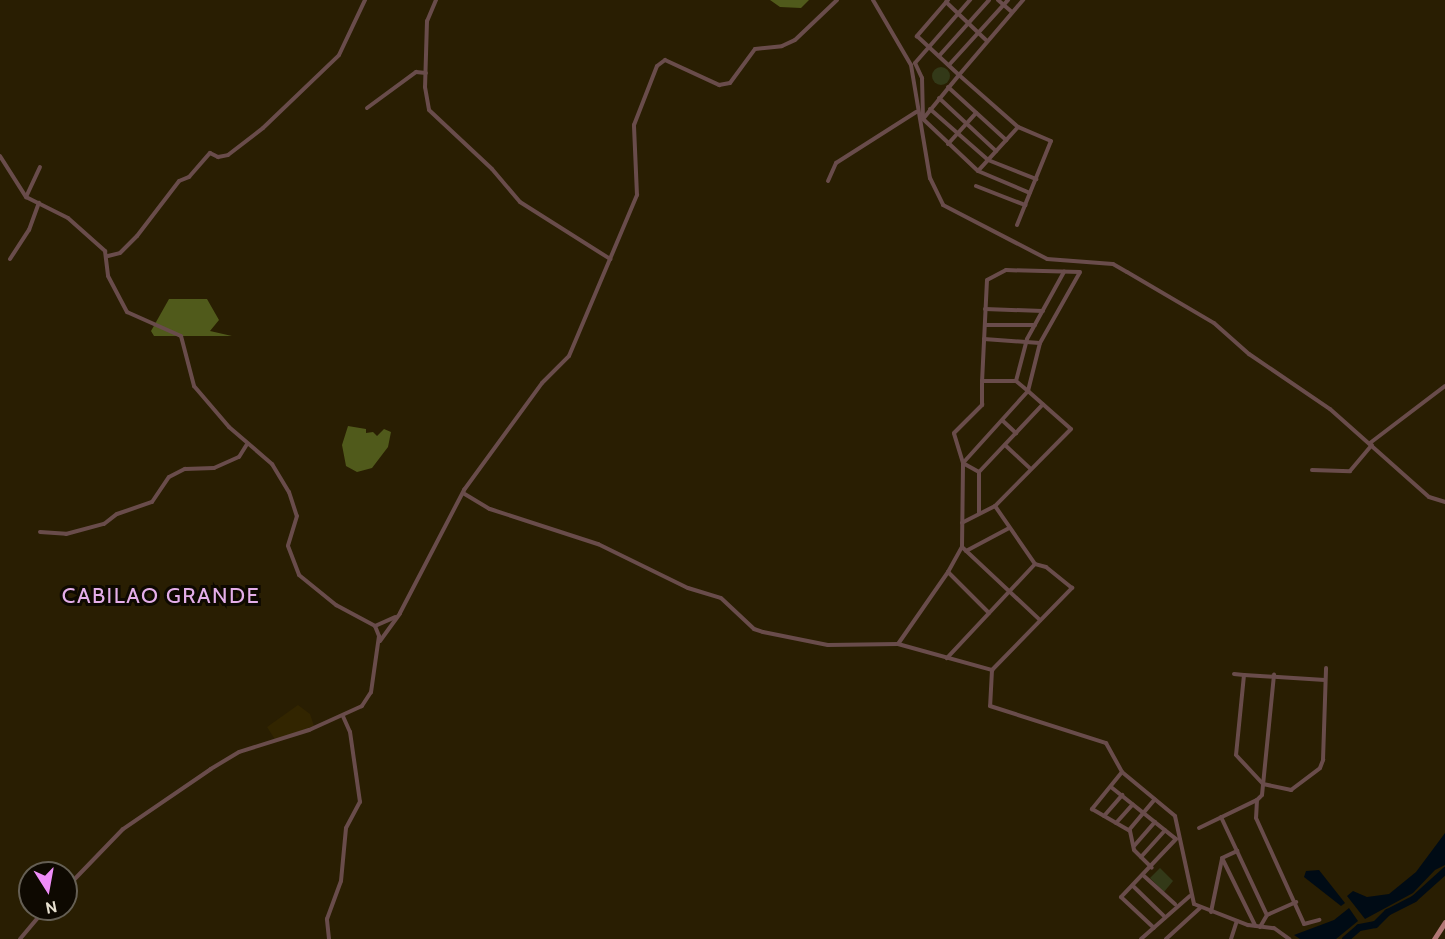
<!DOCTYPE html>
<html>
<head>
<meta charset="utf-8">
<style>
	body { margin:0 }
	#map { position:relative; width:1445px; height:939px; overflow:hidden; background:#291e02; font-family:Cabin,sans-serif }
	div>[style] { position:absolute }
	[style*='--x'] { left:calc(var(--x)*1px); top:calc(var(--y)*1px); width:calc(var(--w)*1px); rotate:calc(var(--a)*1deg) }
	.built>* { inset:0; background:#322500 }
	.green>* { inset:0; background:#333918 }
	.round { border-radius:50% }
	.forest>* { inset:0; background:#505a1b }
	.water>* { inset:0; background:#000b15 }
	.river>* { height:7px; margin:-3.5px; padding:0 3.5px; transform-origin:3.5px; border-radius:3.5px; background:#000b15 }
	.minor>* { height:4px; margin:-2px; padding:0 2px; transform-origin:2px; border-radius:2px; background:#694c4b }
	.major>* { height:5px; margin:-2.5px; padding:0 2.5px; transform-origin:2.5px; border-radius:2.5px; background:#b17775 }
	span { translate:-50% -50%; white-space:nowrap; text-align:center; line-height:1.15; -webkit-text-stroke:6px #0e0901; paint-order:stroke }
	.quarter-label { font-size:22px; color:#e4aee9; letter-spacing:1.5px }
	.north { position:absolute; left:18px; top:861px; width:60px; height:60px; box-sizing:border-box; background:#0e0901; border:2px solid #655f54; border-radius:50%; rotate:169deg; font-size:16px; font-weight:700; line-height:24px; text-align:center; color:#e8e1d0 }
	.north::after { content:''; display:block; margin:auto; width:21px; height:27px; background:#ee8cf8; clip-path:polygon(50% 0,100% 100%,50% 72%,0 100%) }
</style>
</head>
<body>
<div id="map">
	<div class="built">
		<div style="clip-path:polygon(298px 705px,310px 714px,314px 726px,276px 741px,267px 727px)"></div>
	</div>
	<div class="green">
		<div class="round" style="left:932px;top:67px;width:18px;height:18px"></div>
		<div style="clip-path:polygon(1160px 868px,1173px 881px,1164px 892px,1150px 878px)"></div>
	</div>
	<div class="forest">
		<div style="clip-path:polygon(770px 0,809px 0,801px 8px,780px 7px)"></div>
		<div style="clip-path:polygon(169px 299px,207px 299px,219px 320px,210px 331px,232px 336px,154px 336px,151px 331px)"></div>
		<div style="clip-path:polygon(348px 426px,366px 429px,366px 433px,373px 432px,377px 436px,384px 429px,391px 432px,388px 447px,372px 468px,357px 472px,346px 466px,342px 445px)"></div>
	</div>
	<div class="water">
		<div style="clip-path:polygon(1445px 833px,1445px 865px,1435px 870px,1413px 893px,1365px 919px,1347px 896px,1353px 891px,1367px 897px,1389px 894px,1416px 872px)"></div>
		<div style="clip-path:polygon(1319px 870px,1345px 903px,1341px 906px,1304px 877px,1306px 871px)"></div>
		<div style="clip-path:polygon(1349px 908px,1358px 921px,1336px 939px,1300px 939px,1294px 935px,1334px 920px)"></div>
	</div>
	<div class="river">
		<div style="--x:1345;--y:939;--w:18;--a:-41"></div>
		<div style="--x:1359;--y:927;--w:16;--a:-11"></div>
		<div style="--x:1375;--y:924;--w:17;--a:-45"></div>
		<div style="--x:1387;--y:912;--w:30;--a:-27"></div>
		<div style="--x:1414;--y:898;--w:42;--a:-42.1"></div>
	</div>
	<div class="minor">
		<div style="--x:436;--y:0;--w:23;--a:113"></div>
		<div style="--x:427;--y:21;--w:66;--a:91.7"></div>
		<div style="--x:425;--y:87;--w:23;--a:80"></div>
		<div style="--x:429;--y:110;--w:86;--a:43.1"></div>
		<div style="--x:492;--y:169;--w:43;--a:49.7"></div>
		<div style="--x:520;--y:202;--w:107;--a:32.3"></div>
		<div style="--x:873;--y:0;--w:75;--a:59.7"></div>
		<div style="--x:911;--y:65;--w:115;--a:80.5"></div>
		<div style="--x:930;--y:178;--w:30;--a:64"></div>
		<div style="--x:943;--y:205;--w:117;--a:27.4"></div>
		<div style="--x:1047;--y:259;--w:66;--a:4.3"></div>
		<div style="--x:1113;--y:264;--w:16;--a:30"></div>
		<div style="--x:1127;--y:272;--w:101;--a:30.4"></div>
		<div style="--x:1214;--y:323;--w:47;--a:41.5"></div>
		<div style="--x:1249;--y:354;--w:98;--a:34.2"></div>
		<div style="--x:1330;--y:409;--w:132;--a:41.6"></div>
		<div style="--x:1429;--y:497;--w:17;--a:17"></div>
		<div style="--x:948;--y:0;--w:48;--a:130.7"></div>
		<div style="--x:917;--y:36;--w:57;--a:42.9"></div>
		<div style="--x:959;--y:75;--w:99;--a:-49.5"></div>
		<div style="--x:998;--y:0;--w:18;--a:41"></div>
		<div style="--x:946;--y:2;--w:57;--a:43.6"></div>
		<div style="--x:939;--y:56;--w:75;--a:-48.2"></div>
		<div style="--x:915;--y:63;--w:84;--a:-48.9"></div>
		<div style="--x:915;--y:63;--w:17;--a:65"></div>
		<div style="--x:922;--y:78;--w:41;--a:88.6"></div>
		<div style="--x:949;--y:65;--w:88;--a:-47.8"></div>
		<div style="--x:959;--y:75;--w:79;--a:41.4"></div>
		<div style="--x:1018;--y:127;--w:59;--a:132.3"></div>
		<div style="--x:978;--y:171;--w:76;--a:-136.6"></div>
		<div style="--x:923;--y:119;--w:57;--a:-50.7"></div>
		<div style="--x:948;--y:87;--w:79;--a:42.4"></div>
		<div style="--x:939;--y:98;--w:78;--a:42.9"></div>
		<div style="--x:367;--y:108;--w:61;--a:-36.3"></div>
		<div style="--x:416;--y:72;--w:10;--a:6"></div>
		<div style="--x:930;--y:109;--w:77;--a:41.3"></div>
		<div style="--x:988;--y:160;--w:52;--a:21.6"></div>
		<div style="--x:948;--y:144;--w:42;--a:-47.9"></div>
		<div style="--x:0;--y:156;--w:49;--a:57.6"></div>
		<div style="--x:26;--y:197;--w:47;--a:26.6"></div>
		<div style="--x:68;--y:218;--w:50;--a:41.7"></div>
		<div style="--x:105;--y:251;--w:25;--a:83"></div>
		<div style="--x:108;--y:276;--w:41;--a:62.2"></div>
		<div style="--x:127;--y:312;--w:59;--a:24"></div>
		<div style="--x:181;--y:336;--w:52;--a:75.4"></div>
		<div style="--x:194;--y:386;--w:54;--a:49.5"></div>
		<div style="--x:229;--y:427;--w:57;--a:40.7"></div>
		<div style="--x:272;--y:464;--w:33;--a:59"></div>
		<div style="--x:289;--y:492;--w:25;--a:72"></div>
		<div style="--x:297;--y:516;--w:31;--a:107"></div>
		<div style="--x:288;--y:546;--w:31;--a:69"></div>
		<div style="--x:299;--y:575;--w:48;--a:39"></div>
		<div style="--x:336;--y:605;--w:44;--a:28.3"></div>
		<div style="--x:375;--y:626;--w:11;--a:68"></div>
		<div style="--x:379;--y:636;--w:57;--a:98.1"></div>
		<div style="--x:371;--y:692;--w:17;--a:123"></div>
		<div style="--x:362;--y:706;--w:58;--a:155.6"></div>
		<div style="--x:309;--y:730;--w:73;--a:162.6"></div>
		<div style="--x:239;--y:752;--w:33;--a:149"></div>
		<div style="--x:211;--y:769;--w:107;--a:145.7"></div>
		<div style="--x:123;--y:829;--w:82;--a:134"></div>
		<div style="--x:978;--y:171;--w:56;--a:22.9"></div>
		<div style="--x:828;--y:181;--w:20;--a:-66"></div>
		<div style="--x:836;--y:163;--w:95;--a:-32.5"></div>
		<div style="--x:976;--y:186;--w:53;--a:21.2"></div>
		<div style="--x:1025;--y:205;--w:69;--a:-67.9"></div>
		<div style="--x:1051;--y:141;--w:36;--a:-157"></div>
		<div style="--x:26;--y:197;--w:33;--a:-65"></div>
		<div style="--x:1017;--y:225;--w:22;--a:-68"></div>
		<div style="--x:108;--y:256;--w:12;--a:-14"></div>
		<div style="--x:120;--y:253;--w:24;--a:-45"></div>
		<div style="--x:137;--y:236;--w:69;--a:-52.6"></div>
		<div style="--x:179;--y:181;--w:11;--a:-22"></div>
		<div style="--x:189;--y:177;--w:32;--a:-49"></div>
		<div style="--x:210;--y:153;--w:9;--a:27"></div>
		<div style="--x:218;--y:157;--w:10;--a:-11"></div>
		<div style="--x:228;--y:155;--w:44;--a:-37.6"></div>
		<div style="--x:263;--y:128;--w:105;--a:-43.8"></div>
		<div style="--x:339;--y:55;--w:61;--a:-64.7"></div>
		<div style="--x:10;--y:259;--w:35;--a:-57"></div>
		<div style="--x:29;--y:230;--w:29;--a:-70"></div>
		<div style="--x:985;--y:309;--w:58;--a:2"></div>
		<div style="--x:985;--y:325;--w:50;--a:0"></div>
		<div style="--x:984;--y:339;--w:56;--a:4.1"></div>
		<div style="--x:1016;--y:381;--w:43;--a:-75.3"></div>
		<div style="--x:1027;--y:339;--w:77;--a:-61.1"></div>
		<div style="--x:1003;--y:421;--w:18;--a:43"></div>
		<div style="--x:1370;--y:443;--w:94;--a:-37.2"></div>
		<div style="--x:1005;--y:445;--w:35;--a:43"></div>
		<div style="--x:1312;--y:470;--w:38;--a:2"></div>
		<div style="--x:1350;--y:471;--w:34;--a:-50"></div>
		<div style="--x:979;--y:472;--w:18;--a:-151"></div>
		<div style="--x:963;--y:463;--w:31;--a:-107"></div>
		<div style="--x:954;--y:433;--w:40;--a:-45"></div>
		<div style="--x:982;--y:405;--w:24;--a:-90"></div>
		<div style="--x:463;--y:493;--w:31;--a:31"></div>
		<div style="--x:490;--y:509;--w:114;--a:18"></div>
		<div style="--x:598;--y:544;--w:100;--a:26.1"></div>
		<div style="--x:688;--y:588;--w:34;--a:17"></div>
		<div style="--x:721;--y:598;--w:45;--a:43.2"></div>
		<div style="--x:754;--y:629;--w:9;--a:18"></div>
		<div style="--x:763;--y:632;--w:66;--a:11.3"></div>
		<div style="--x:828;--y:645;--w:70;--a:-0.8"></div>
		<div style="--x:898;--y:644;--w:98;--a:15.5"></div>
		<div style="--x:992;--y:670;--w:115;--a:-45.7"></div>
		<div style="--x:1072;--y:588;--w:33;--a:-141"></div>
		<div style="--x:1046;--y:567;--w:11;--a:-165"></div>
		<div style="--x:1035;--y:564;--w:129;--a:133.1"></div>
		<div style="--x:995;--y:506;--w:70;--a:55.4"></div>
		<div style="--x:979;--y:513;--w:41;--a:-90"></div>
		<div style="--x:979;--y:472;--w:93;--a:-46.7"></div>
		<div style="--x:40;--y:532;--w:26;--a:4"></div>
		<div style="--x:66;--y:534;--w:39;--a:-15"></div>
		<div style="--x:104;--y:524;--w:16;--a:-38"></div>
		<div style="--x:117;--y:514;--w:37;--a:-19"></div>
		<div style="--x:152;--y:502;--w:30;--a:-56"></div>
		<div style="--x:169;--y:477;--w:18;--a:-27"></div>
		<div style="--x:185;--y:469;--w:29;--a:-2"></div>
		<div style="--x:214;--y:468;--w:27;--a:-24"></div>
		<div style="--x:239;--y:457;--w:15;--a:-58"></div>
		<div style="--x:962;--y:547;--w:107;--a:43.1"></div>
		<div style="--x:966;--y:551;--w:49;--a:-28.1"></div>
		<div style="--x:948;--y:572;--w:29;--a:-61"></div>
		<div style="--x:962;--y:547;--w:84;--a:-89.3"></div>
		<div style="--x:963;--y:463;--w:97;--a:-47.9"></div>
		<div style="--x:1028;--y:391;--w:49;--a:-76"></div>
		<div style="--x:1040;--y:343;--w:81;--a:-60.6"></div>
		<div style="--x:1080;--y:272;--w:74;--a:-178.5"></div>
		<div style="--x:1006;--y:270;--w:21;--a:152"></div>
		<div style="--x:987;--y:280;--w:101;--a:92.8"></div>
		<div style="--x:982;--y:381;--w:34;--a:0"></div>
		<div style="--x:1016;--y:381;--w:16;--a:40"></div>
		<div style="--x:1028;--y:391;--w:57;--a:41.5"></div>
		<div style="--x:1071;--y:429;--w:108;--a:134.6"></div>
		<div style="--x:995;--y:506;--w:37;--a:153"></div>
		<div style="--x:375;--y:626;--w:22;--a:-24"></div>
		<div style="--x:380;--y:641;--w:34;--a:-54"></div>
		<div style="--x:400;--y:613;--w:139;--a:-62.5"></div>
		<div style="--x:464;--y:490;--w:132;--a:-53.9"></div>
		<div style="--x:542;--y:383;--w:38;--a:-45"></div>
		<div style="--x:569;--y:356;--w:175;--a:-67.1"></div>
		<div style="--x:637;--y:195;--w:70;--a:-92.5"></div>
		<div style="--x:634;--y:125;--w:63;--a:-68.7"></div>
		<div style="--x:657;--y:66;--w:10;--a:-37"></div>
		<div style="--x:665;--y:60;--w:60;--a:24.8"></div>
		<div style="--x:719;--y:85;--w:11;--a:-10"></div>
		<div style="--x:730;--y:83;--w:42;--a:-53.7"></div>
		<div style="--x:755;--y:49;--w:27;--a:-6"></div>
		<div style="--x:782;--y:46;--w:14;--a:-25"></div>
		<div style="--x:795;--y:40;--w:58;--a:-43.6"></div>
		<div style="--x:898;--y:644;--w:88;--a:-55.2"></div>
		<div style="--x:948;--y:572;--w:58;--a:45"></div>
		<div style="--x:992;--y:670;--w:36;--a:93"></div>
		<div style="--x:990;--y:706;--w:122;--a:17.7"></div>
		<div style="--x:1106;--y:743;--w:33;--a:61"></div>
		<div style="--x:1122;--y:772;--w:69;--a:39.7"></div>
		<div style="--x:1175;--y:816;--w:90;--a:77.8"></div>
		<div style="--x:1194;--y:904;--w:58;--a:21.3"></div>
		<div style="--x:1248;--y:925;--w:26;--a:7"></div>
		<div style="--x:1274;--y:928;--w:19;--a:36"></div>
		<div style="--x:1234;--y:674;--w:10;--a:6"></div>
		<div style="--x:1244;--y:675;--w:80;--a:95.7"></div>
		<div style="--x:1236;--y:755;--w:40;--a:47"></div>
		<div style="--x:1263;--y:784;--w:29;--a:12"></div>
		<div style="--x:1291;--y:790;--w:36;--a:-37"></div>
		<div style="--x:1320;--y:768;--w:9;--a:-69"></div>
		<div style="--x:1323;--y:760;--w:92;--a:-88.1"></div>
		<div style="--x:1244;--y:675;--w:81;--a:3.5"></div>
		<div style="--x:1122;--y:772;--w:48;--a:129"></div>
		<div style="--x:1092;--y:809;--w:44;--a:30.1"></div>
		<div style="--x:1130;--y:831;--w:19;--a:78"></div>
		<div style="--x:1134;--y:850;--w:25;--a:45"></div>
		<div style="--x:1111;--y:787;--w:83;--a:38.7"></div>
		<div style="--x:1176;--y:839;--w:80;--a:133.5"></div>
		<div style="--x:1121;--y:897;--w:45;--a:43.2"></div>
		<div style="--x:1257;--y:800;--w:7;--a:-45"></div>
		<div style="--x:1262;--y:795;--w:121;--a:-84.3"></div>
		<div style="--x:1104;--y:816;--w:28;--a:-49"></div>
		<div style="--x:1221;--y:817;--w:108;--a:64.9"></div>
		<div style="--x:1116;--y:823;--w:25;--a:-48"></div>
		<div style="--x:1199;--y:828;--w:64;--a:-25.8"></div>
		<div style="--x:1257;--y:800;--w:18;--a:93"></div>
		<div style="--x:1256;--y:818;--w:116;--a:65.6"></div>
		<div style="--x:1304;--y:924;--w:16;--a:-15"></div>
		<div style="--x:1129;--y:830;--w:40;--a:-50"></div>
		<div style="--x:1134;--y:846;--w:32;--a:-49"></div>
		<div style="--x:1141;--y:857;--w:36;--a:-48"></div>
		<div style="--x:1222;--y:858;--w:75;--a:63.8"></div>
		<div style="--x:1222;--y:858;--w:17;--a:-25"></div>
		<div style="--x:1144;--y:876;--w:42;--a:42.1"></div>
		<div style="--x:1133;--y:886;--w:45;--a:44.1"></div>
		<div style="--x:1211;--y:912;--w:54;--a:-78.3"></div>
		<div style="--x:1260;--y:927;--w:14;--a:-60"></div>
		<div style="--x:1267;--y:915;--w:32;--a:-24"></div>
		<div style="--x:20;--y:939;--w:39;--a:-50"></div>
		<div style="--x:329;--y:939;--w:20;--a:-96"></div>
		<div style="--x:327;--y:919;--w:40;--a:-69.8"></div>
		<div style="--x:341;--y:881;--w:53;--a:-84.6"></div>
		<div style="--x:346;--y:828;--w:30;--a:-62"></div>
		<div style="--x:360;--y:802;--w:71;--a:-98.1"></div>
		<div style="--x:350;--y:732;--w:17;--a:-114"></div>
		<div style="--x:1141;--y:939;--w:65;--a:-41.3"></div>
		<div style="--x:1166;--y:939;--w:46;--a:-42.4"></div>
		<div style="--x:1231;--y:939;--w:19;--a:-72"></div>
	</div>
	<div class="major">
		<div style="--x:1434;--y:939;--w:20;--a:-57"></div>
	</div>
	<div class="quarter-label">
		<span style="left:161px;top:596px">CABILAO GRANDE</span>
	</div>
	<div class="north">N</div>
</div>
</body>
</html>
